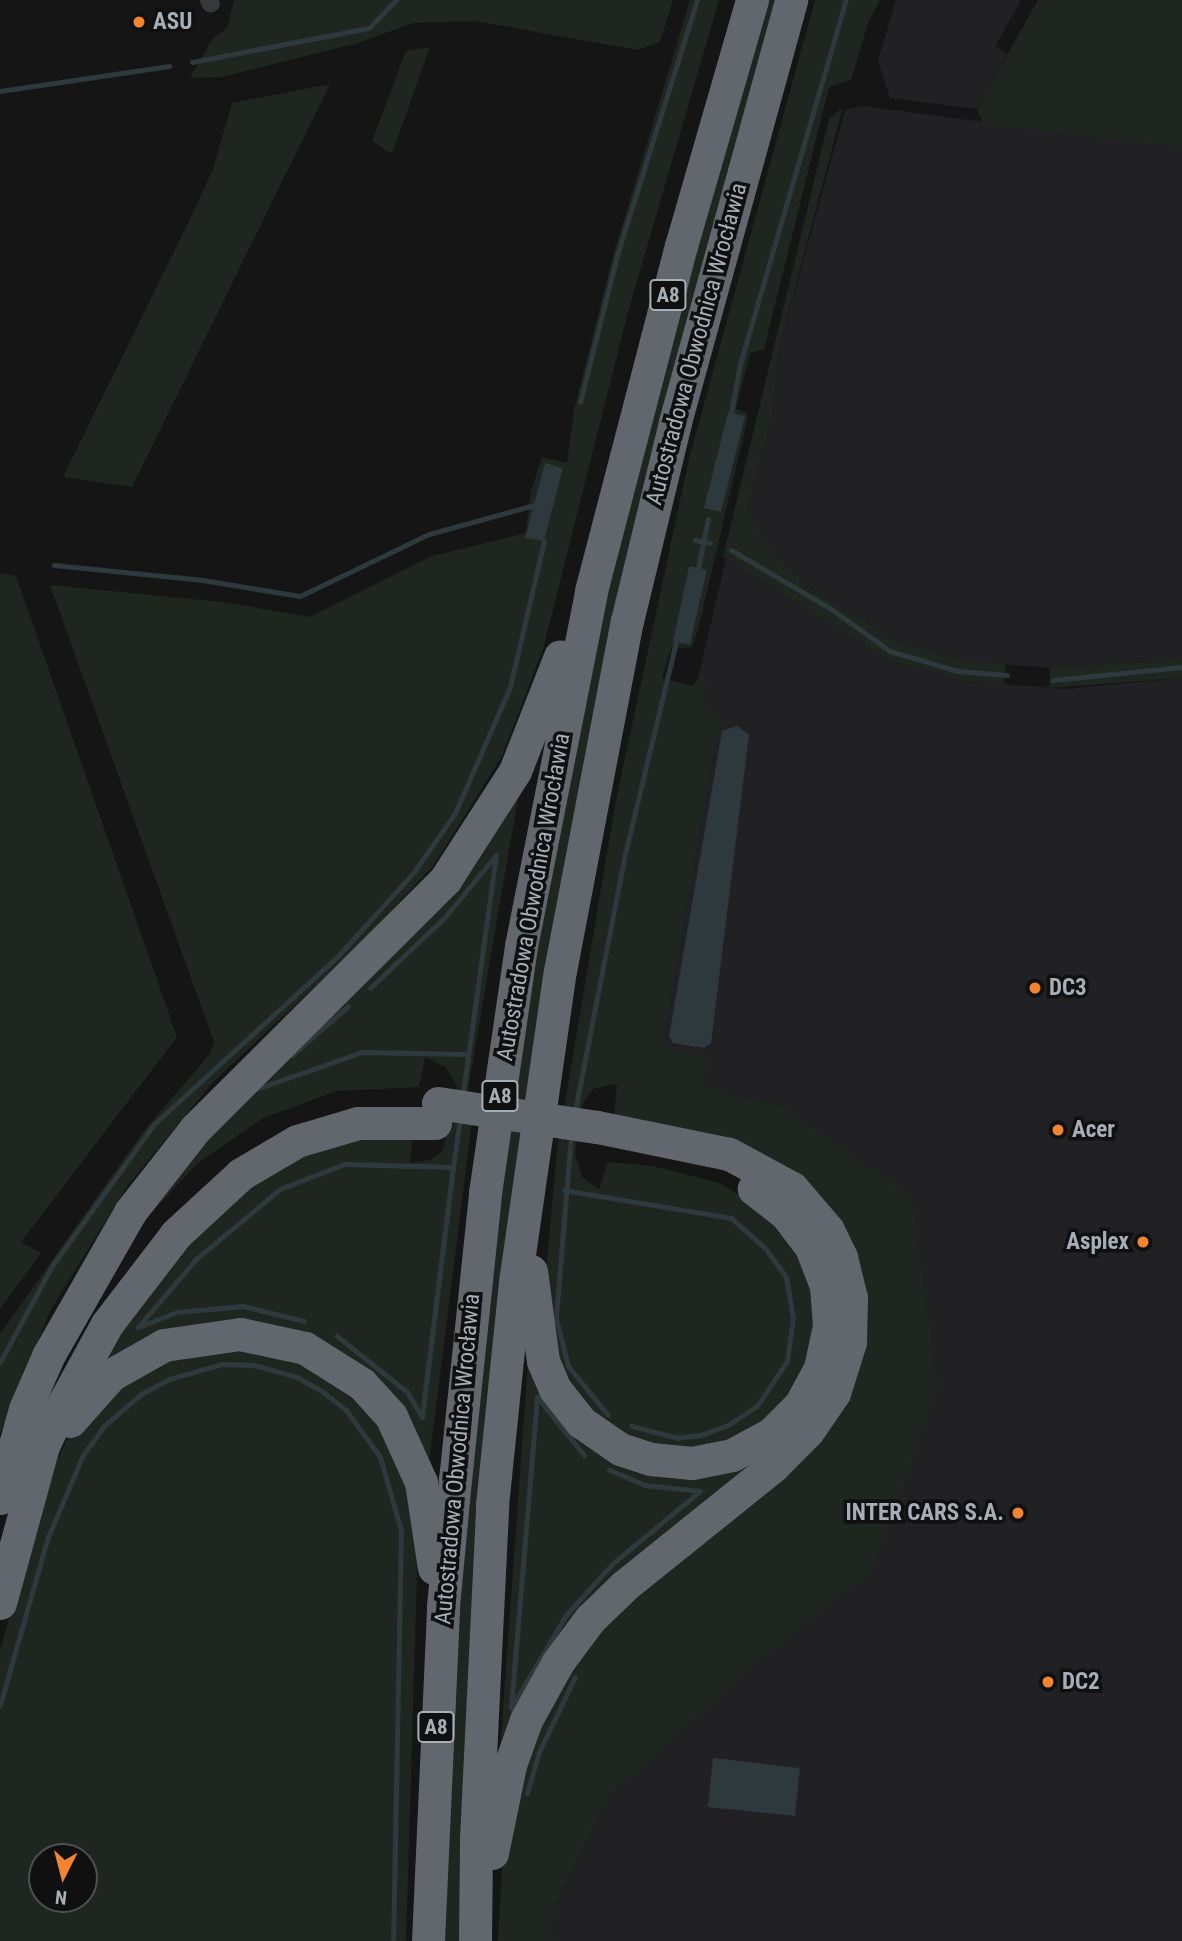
<!DOCTYPE html>
<html>
<head>
<meta charset="utf-8">
<style>
	body { margin:0 }
	#map { position:relative; width:1182px; height:1941px; overflow:hidden; background:#151516; font-family:"Roboto Condensed",sans-serif }
	div>[style] { position:absolute }
	[style*='--x'] { left:calc(var(--x)*1px); top:calc(var(--y)*1px); width:calc(var(--w)*1px); rotate:calc(var(--a)*1deg) }
	.built>* { inset:0; background:#212123 }
	.green>* { inset:0; background:#1f261f }
	.water>* { inset:0; background:#2d393c }
	.stream>* { height:5px; margin:-2.5px; padding:0 2.5px; transform-origin:2.5px; border-radius:2.5px; background:#2d393c }
	.minor>* { height:18px; margin:-9px; padding:0 9px; transform-origin:9px; border-radius:9px; background:#36383b }
	.motorway>* { height:33px; margin:-16.5px; padding:0 16.5px; transform-origin:16.5px; border-radius:16.5px; background:#62676d }
	.motorway-bridge>* { height:33px; margin:-16.5px; padding:0 16.5px; transform-origin:16.5px; border-radius:16.5px; background:#62676d }
	.dots>* { width:19px; height:19px; translate:-50% -50%; box-sizing:border-box; border:4px solid #101011; border-radius:50% }
	span { translate:-50% -50%; white-space:nowrap; text-align:center; line-height:1.15; -webkit-text-stroke:7px #101011; paint-order:stroke }
	.shield-label span { padding:2px 5px; background:#101011; border:2px solid; border-radius:5px; -webkit-text-stroke-width:0 }
	.shield-label { font-size:21px; color:#a6afb7; font-weight:700 }
	.poi-label { font-size:23px; color:#a6afb7; font-weight:700 }
	.left { translate:0 -50%; text-align:left }
	.right { translate:-100% -50%; text-align:right }
	.street-label { font-size:23px; color:#a6afb7 }
	.north { position:absolute; left:28px; top:1843px; width:70px; height:70px; box-sizing:border-box; background:#101011; border:2px solid #4c5053; border-radius:50%; rotate:186deg; font-size:19px; font-weight:700; line-height:28px; text-align:center; color:#a6afb7 }
	.north::after { content:''; display:block; margin:auto; width:24px; height:32px; background:#f38530; clip-path:polygon(50% 0,100% 100%,50% 72%,0 100%) }
</style>
</head>
<body>
<div id="map">
	<div class="built">
		<div style="clip-path:polygon(896px 0,1021px 0,995px 46px,1007px 54px,977px 109px,890px 98px,878px 61px)"></div>
		<div style="clip-path:polygon(863px 106px,1182px 148px,1182px 659px,1050px 668px,959px 660px,895px 640px,807px 586px,771px 548px,747px 510px,773px 414px,779px 349px,845px 110px)"></div>
		<div style="clip-path:polygon(726px 559px,888px 660px,964px 681px,1065px 689px,1182px 678px,1182px 1941px,553px 1941px,554px 1908px,607px 1798px,752px 1668px,872px 1572px,783px 1107px,624px 1070px,697px 682px)"></div>
	</div>
	<div class="green">
		<div style="clip-path:polygon(234px 0,673px 0,660px 42px,638px 50px,474px 21px,413px 23px,358px 43px,222px 77px,190px 78px,213px 38px,227px 28px)"></div>
		<div style="clip-path:polygon(690px 0,719px 0,628px 312px,543px 649px,502px 756px,434px 865px,356px 948px,213px 1082px,128px 1185px,50px 1311px,0 1434px,0 1334px,143px 1132px,209px 1055px,214px 1042px,50px 585px,222px 602px,310px 617px,432px 556px,526px 533px,531px 491px,542px 457px,567px 463px,574px 410px,613px 256px)"></div>
		<div style="clip-path:polygon(764px 0,777px 0,592px 719px,459px 1941px,445px 1941px,456px 1633px,474px 1399px,531px 971px,619px 536px)"></div>
		<div style="clip-path:polygon(evenodd,815px 0,880px 0,868px 23px,851px 80px,829px 87px,764px 349px,750px 353px,736px 409px,747px 413px,747px 420px,698px 630px,692px 647px,671px 649px,662px 678px,693px 686px,699px 676px,708px 680px,701px 697px,724px 723px,717px 731px,663px 1038px,670px 1049px,706px 1056px,703px 1088px,783px 1107px,911px 1197px,938px 1388px,872px 1572px,752px 1668px,607px 1798px,554px 1908px,553px 1941px,498px 1941px,503px 1851px,511px 1801px,529px 1742px,560px 1680px,591px 1636px,638px 1587px,776px 1474px,782px 1475px,818px 1439px,846px 1399px,863px 1344px,865px 1308px,858px 1264px,839px 1223px,818px 1195px,792px 1171px,748px 1147px,705px 1133px,614px 1115px,617px 1085px,613px 1084px,593px 1089px,583px 1103px,575px 1154px,582px 1177px,599px 1189px,608px 1162px,653px 1166px,719px 1183px,771px 1214px,795px 1241px,814px 1286px,817px 1332px,809px 1364px,785px 1404px,748px 1435px,704px 1450px,650px 1448px,604px 1427px,574px 1398px,552px 1355px,543px 1303px,557px 1151px,616px 800px,689px 459px,815px 0,728px 412px,744px 417px,721px 512px,705px 508px,728px 412px,815px 0,689px 566px,707px 570px,690px 645px,673px 641px,689px 566px)"></div>
		<div style="clip-path:polygon(1038px 0,1182px 0,1182px 148px,983px 124px,977px 109px)"></div>
		<div style="clip-path:polygon(430px 47px,393px 151px,390px 153px,372px 141px,406px 51px)"></div>
		<div style="clip-path:polygon(330px 84px,132px 487px,63px 477px,192px 215px,213px 169px,232px 103px)"></div>
		<div style="clip-path:polygon(843px 107px,779px 349px,773px 414px,747px 510px,771px 548px,807px 586px,895px 640px,959px 660px,1006px 664px,1004px 684px,964px 681px,888px 660px,723px 557px,829px 119px)"></div>
		<div style="clip-path:polygon(0 573px,16px 576px,177px 1037px,21px 1242px,41px 1253px,0 1309px)"></div>
		<div style="clip-path:polygon(1182px 659px,1182px 678px,1049px 688px,1050px 668px)"></div>
		<div style="clip-path:polygon(521px 780px,467px 1095px,475px 1097px,429px 1463px,299px 1334px,94px 1374px,119px 1324px,218px 1206px,321px 1142px,413px 1135px,410px 1163px,430px 1160px,443px 1150px,457px 1085px,445px 1067px,425px 1057px,419px 1087px,337px 1091px,263px 1118px,198px 1163px,132px 1233px,123px 1236px)"></div>
		<div style="clip-path:polygon(616px 1137px,728px 1161px,761px 1176px,795px 1202px,820px 1235px,836px 1272px,843px 1312px,839px 1351px,820px 1399px,790px 1437px,758px 1467px,755px 1464px,665px 1535px,615px 1578px,571px 1626px,537px 1677px,500px 1752px,528px 1361px,561px 1419px,593px 1447px,631px 1467px,683px 1474px,738px 1463px,783px 1432px,818px 1386px,833px 1341px,835px 1305px,828px 1271px,793px 1210px,743px 1175px,694px 1158px,615px 1144px)"></div>
		<div style="clip-path:polygon(evenodd,263px 1349px,336px 1378px,399px 1450px,418px 1538px,406px 1941px,0 1941px,0 1651px,47px 1481px,67px 1440px,99px 1399px,165px 1358px,263px 1349px,42px 1857px,84px 1857px,84px 1899px,42px 1899px,42px 1857px)"></div>
	</div>
	<div class="water">
		<div style="clip-path:polygon(728px 412px,745px 416px,721px 512px,704px 508px)"></div>
		<div style="clip-path:polygon(545px 463px,563px 468px,544px 541px,525px 538px)"></div>
		<div style="clip-path:polygon(689px 566px,707px 570px,690px 645px,673px 641px)"></div>
		<div style="clip-path:polygon(737px 726px,749px 735px,711px 1043px,704px 1048px,673px 1043px,669px 1036px,722px 731px)"></div>
		<div style="clip-path:polygon(713px 1758px,800px 1768px,795px 1816px,708px 1807px)"></div>
	</div>
	<div class="stream">
		<div style="--x:192;--y:62;--w:180;--a:-10.9"></div>
		<div style="--x:369;--y:28;--w:39;--a:-46"></div>
		<div style="--x:0;--y:91;--w:171;--a:-8.4"></div>
		<div style="--x:580;--y:402;--w:155;--a:-75.8"></div>
		<div style="--x:618;--y:252;--w:264;--a:-72.6"></div>
		<div style="--x:731;--y:413;--w:50;--a:-79.6"></div>
		<div style="--x:740;--y:364;--w:379;--a:-73.8"></div>
		<div style="--x:695;--y:540;--w:15;--a:11"></div>
		<div style="--x:731;--y:550;--w:116;--a:30.5"></div>
		<div style="--x:831;--y:609;--w:72;--a:35.4"></div>
		<div style="--x:890;--y:651;--w:71;--a:16.4"></div>
		<div style="--x:958;--y:671;--w:49;--a:4.7"></div>
		<div style="--x:54;--y:565;--w:150;--a:5.7"></div>
		<div style="--x:203;--y:580;--w:98;--a:9.4"></div>
		<div style="--x:300;--y:596;--w:143;--a:-25.7"></div>
		<div style="--x:429;--y:534;--w:113;--a:-15.4"></div>
		<div style="--x:698;--y:568;--w:50;--a:-78.5"></div>
		<div style="--x:1053;--y:680;--w:130;--a:-5.8"></div>
		<div style="--x:370;--y:988;--w:102;--a:-43.4"></div>
		<div style="--x:444;--y:918;--w:82;--a:-50.5"></div>
		<div style="--x:496;--y:855;--w:241;--a:97.9"></div>
		<div style="--x:292;--y:1055;--w:74;--a:-41.2"></div>
		<div style="--x:256;--y:1089;--w:112;--a:-19.2"></div>
		<div style="--x:362;--y:1052;--w:106;--a:1.1"></div>
		<div style="--x:575;--y:1111;--w:262;--a:-79"></div>
		<div style="--x:625;--y:854;--w:218;--a:-76.5"></div>
		<div style="--x:571;--y:1135;--w:184;--a:94.7"></div>
		<div style="--x:556;--y:1318;--w:49;--a:76"></div>
		<div style="--x:568;--y:1366;--w:63;--a:50.8"></div>
		<div style="--x:453;--y:1167;--w:49;--a:-81.9"></div>
		<div style="--x:564;--y:1190;--w:169;--a:9.5"></div>
		<div style="--x:731;--y:1218;--w:45;--a:41.4"></div>
		<div style="--x:765;--y:1248;--w:36;--a:54"></div>
		<div style="--x:786;--y:1277;--w:42;--a:80.3"></div>
		<div style="--x:793;--y:1318;--w:43;--a:97.9"></div>
		<div style="--x:787;--y:1361;--w:54;--a:123.7"></div>
		<div style="--x:757;--y:1406;--w:35;--a:147"></div>
		<div style="--x:728;--y:1425;--w:29;--a:160"></div>
		<div style="--x:701;--y:1435;--w:23;--a:173"></div>
		<div style="--x:678;--y:1438;--w:48;--a:-165.4"></div>
		<div style="--x:304;--y:1321;--w:63;--a:-166.2"></div>
		<div style="--x:243;--y:1306;--w:66;--a:174.8"></div>
		<div style="--x:177;--y:1312;--w:42;--a:159"></div>
		<div style="--x:138;--y:1327;--w:89;--a:-49.5"></div>
		<div style="--x:196;--y:1259;--w:109;--a:-39.8"></div>
		<div style="--x:280;--y:1189;--w:69;--a:-21.3"></div>
		<div style="--x:344;--y:1164;--w:109;--a:1.6"></div>
		<div style="--x:453;--y:1167;--w:252;--a:97.1"></div>
		<div style="--x:422;--y:1417;--w:29;--a:-121"></div>
		<div style="--x:407;--y:1392;--w:90;--a:-141.3"></div>
		<div style="--x:0;--y:1362;--w:109;--a:-61.6"></div>
		<div style="--x:52;--y:1266;--w:175;--a:-54.3"></div>
		<div style="--x:154;--y:1124;--w:249;--a:-42.4"></div>
		<div style="--x:338;--y:956;--w:113;--a:-47.9"></div>
		<div style="--x:414;--y:872;--w:72;--a:-55.2"></div>
		<div style="--x:455;--y:813;--w:137;--a:-66.4"></div>
		<div style="--x:510;--y:687;--w:150;--a:-76.9"></div>
		<div style="--x:584;--y:1455;--w:75;--a:-129"></div>
		<div style="--x:537;--y:1397;--w:312;--a:94.8"></div>
		<div style="--x:511;--y:1708;--w:108;--a:-59.4"></div>
		<div style="--x:566;--y:1615;--w:70;--a:-47.9"></div>
		<div style="--x:613;--y:1563;--w:113;--a:-39.6"></div>
		<div style="--x:700;--y:1491;--w:55;--a:-173.8"></div>
		<div style="--x:645;--y:1485;--w:39;--a:-157"></div>
		<div style="--x:0;--y:1705;--w:175;--a:-74.1"></div>
		<div style="--x:48;--y:1537;--w:89;--a:-66.9"></div>
		<div style="--x:83;--y:1455;--w:36;--a:-54"></div>
		<div style="--x:104;--y:1426;--w:49;--a:-40.9"></div>
		<div style="--x:141;--y:1394;--w:32;--a:-28"></div>
		<div style="--x:169;--y:1379;--w:55;--a:-15.8"></div>
		<div style="--x:222;--y:1364;--w:32;--a:2"></div>
		<div style="--x:254;--y:1365;--w:45;--a:15.6"></div>
		<div style="--x:297;--y:1377;--w:30;--a:30"></div>
		<div style="--x:323;--y:1392;--w:29;--a:38"></div>
		<div style="--x:346;--y:1410;--w:58;--a:54.1"></div>
		<div style="--x:380;--y:1457;--w:76;--a:74"></div>
		<div style="--x:401;--y:1530;--w:411;--a:91.1"></div>
		<div style="--x:527;--y:1793;--w:43;--a:-73.7"></div>
		<div style="--x:539;--y:1752;--w:83;--a:-64.4"></div>
	</div>
	<div class="minor">
		<div style="--x:209;--y:0;--w:4;--a:63"></div>
	</div>
	<div class="motorway">
		<div style="--x:531;--y:1271;--w:91;--a:82.4"></div>
		<div style="--x:543;--y:1361;--w:30;--a:67"></div>
		<div style="--x:555;--y:1389;--w:42;--a:51.8"></div>
		<div style="--x:581;--y:1422;--w:47;--a:34.7"></div>
		<div style="--x:620;--y:1449;--w:33;--a:18"></div>
		<div style="--x:651;--y:1459;--w:41;--a:5.6"></div>
		<div style="--x:692;--y:1463;--w:41;--a:-11.3"></div>
		<div style="--x:732;--y:1455;--w:44;--a:-28.3"></div>
		<div style="--x:771;--y:1434;--w:41;--a:-45"></div>
		<div style="--x:800;--y:1405;--w:42;--a:-61.6"></div>
		<div style="--x:820;--y:1368;--w:43;--a:-77.9"></div>
		<div style="--x:829;--y:1326;--w:40;--a:-94.3"></div>
		<div style="--x:826;--y:1286;--w:42;--a:-111"></div>
		<div style="--x:811;--y:1247;--w:41;--a:-127.1"></div>
		<div style="--x:786;--y:1214;--w:41;--a:-142"></div>
		<div style="--x:70;--y:1421;--w:62;--a:-48.3"></div>
		<div style="--x:111;--y:1375;--w:61;--a:-29.5"></div>
		<div style="--x:164;--y:1345;--w:77;--a:-8.2"></div>
		<div style="--x:240;--y:1334;--w:66;--a:12.2"></div>
		<div style="--x:305;--y:1348;--w:67;--a:32.3"></div>
		<div style="--x:362;--y:1384;--w:43;--a:47.8"></div>
		<div style="--x:391;--y:1416;--w:72;--a:65.6"></div>
		<div style="--x:421;--y:1482;--w:87;--a:81.4"></div>
		<div style="--x:0;--y:1498;--w:92;--a:-74.3"></div>
		<div style="--x:25;--y:1409;--w:58;--a:-66.5"></div>
		<div style="--x:48;--y:1356;--w:166;--a:-60.3"></div>
		<div style="--x:130;--y:1212;--w:105;--a:-51.9"></div>
		<div style="--x:195;--y:1129;--w:353;--a:-44.9"></div>
		<div style="--x:445;--y:880;--w:130;--a:-57.3"></div>
		<div style="--x:515;--y:771;--w:123;--a:-68.6"></div>
		<div style="--x:0;--y:1603;--w:163;--a:-74.7"></div>
		<div style="--x:43;--y:1446;--w:42;--a:-64.7"></div>
		<div style="--x:61;--y:1408;--w:96;--a:-61.3"></div>
		<div style="--x:107;--y:1324;--w:113;--a:-52.5"></div>
		<div style="--x:176;--y:1234;--w:88;--a:-42.7"></div>
		<div style="--x:241;--y:1174;--w:65;--a:-30.5"></div>
		<div style="--x:297;--y:1141;--w:64;--a:-16.4"></div>
		<div style="--x:358;--y:1123;--w:77;--a:0"></div>
		<div style="--x:492;--y:1853;--w:90;--a:-78.4"></div>
		<div style="--x:510;--y:1765;--w:48;--a:-70.4"></div>
		<div style="--x:526;--y:1720;--w:66;--a:-61.1"></div>
		<div style="--x:558;--y:1662;--w:54;--a:-53.3"></div>
		<div style="--x:590;--y:1619;--w:47;--a:-44.1"></div>
		<div style="--x:624;--y:1586;--w:191;--a:-38.8"></div>
		<div style="--x:773;--y:1466;--w:49;--a:-45"></div>
		<div style="--x:808;--y:1431;--w:46;--a:-55.6"></div>
		<div style="--x:834;--y:1393;--w:53;--a:-72.6"></div>
		<div style="--x:850;--y:1342;--w:44;--a:-88.7"></div>
		<div style="--x:851;--y:1298;--w:42;--a:-103.7"></div>
		<div style="--x:841;--y:1257;--w:30;--a:-116"></div>
		<div style="--x:828;--y:1230;--w:55;--a:-130.6"></div>
		<div style="--x:792;--y:1188;--w:72;--a:-151.6"></div>
		<div style="--x:729;--y:1154;--w:135;--a:-168.4"></div>
		<div style="--x:428;--y:1941;--w:335;--a:-87.4"></div>
		<div style="--x:443;--y:1606;--w:127;--a:-84.6"></div>
		<div style="--x:455;--y:1480;--w:289;--a:-84"></div>
		<div style="--x:485;--y:1193;--w:250;--a:-81.7"></div>
		<div style="--x:521;--y:946;--w:362;--a:-78.8"></div>
		<div style="--x:591;--y:591;--w:357;--a:-75.4"></div>
		<div style="--x:681;--y:246;--w:256;--a:-73.9"></div>
		<div style="--x:475;--y:1941;--w:103;--a:-89.4"></div>
		<div style="--x:476;--y:1838;--w:333;--a:-87.2"></div>
		<div style="--x:492;--y:1505;--w:224;--a:-84.1"></div>
		<div style="--x:515;--y:1282;--w:314;--a:-81.8"></div>
		<div style="--x:560;--y:971;--w:356;--a:-79.2"></div>
		<div style="--x:627;--y:621;--w:205;--a:-76.4"></div>
		<div style="--x:675;--y:422;--w:438;--a:-74.6"></div>
	</div>
	<div class="motorway-bridge">
		<div style="--x:438;--y:1103;--w:161;--a:8.6"></div>
	</div>
	<div class="dots">
		<div style="left:139px;top:22px;background:#f38530"></div>
		<div style="left:1035px;top:988px;background:#f38530"></div>
		<div style="left:1058px;top:1130px;background:#f38530"></div>
		<div style="left:1143px;top:1242px;background:#f38530"></div>
		<div style="left:1018px;top:1513px;background:#f38530"></div>
		<div style="left:1048px;top:1682px;background:#f38530"></div>
	</div>
	<div class="shield-label">
		<span style="left:668px;top:295px">A8</span>
		<span style="left:500px;top:1096px">A8</span>
		<span style="left:436px;top:1727px">A8</span>
	</div>
	<div class="poi-label">
		<span class="left" style="left:153px;top:22px">ASU</span>
		<span class="left" style="left:1049px;top:988px">DC3</span>
		<span class="left" style="left:1072px;top:1130px">Acer</span>
		<span class="right" style="left:1129px;top:1242px">Asplex</span>
		<span class="right" style="left:1004px;top:1513px">INTER CARS S.A.</span>
		<span class="left" style="left:1062px;top:1682px">DC2</span>
	</div>
	<div class="street-label">
		<span style="left:697px;top:344px;rotate:-75deg">Autostradowa Obwodnica Wrocławia</span>
		<span style="left:534px;top:897px;rotate:-80deg">Autostradowa Obwodnica Wrocławia</span>
		<span style="left:458px;top:1459px;rotate:-85deg">Autostradowa Obwodnica Wrocławia</span>
	</div>
	<div class="north">N</div>
</div>
</body>
</html>
